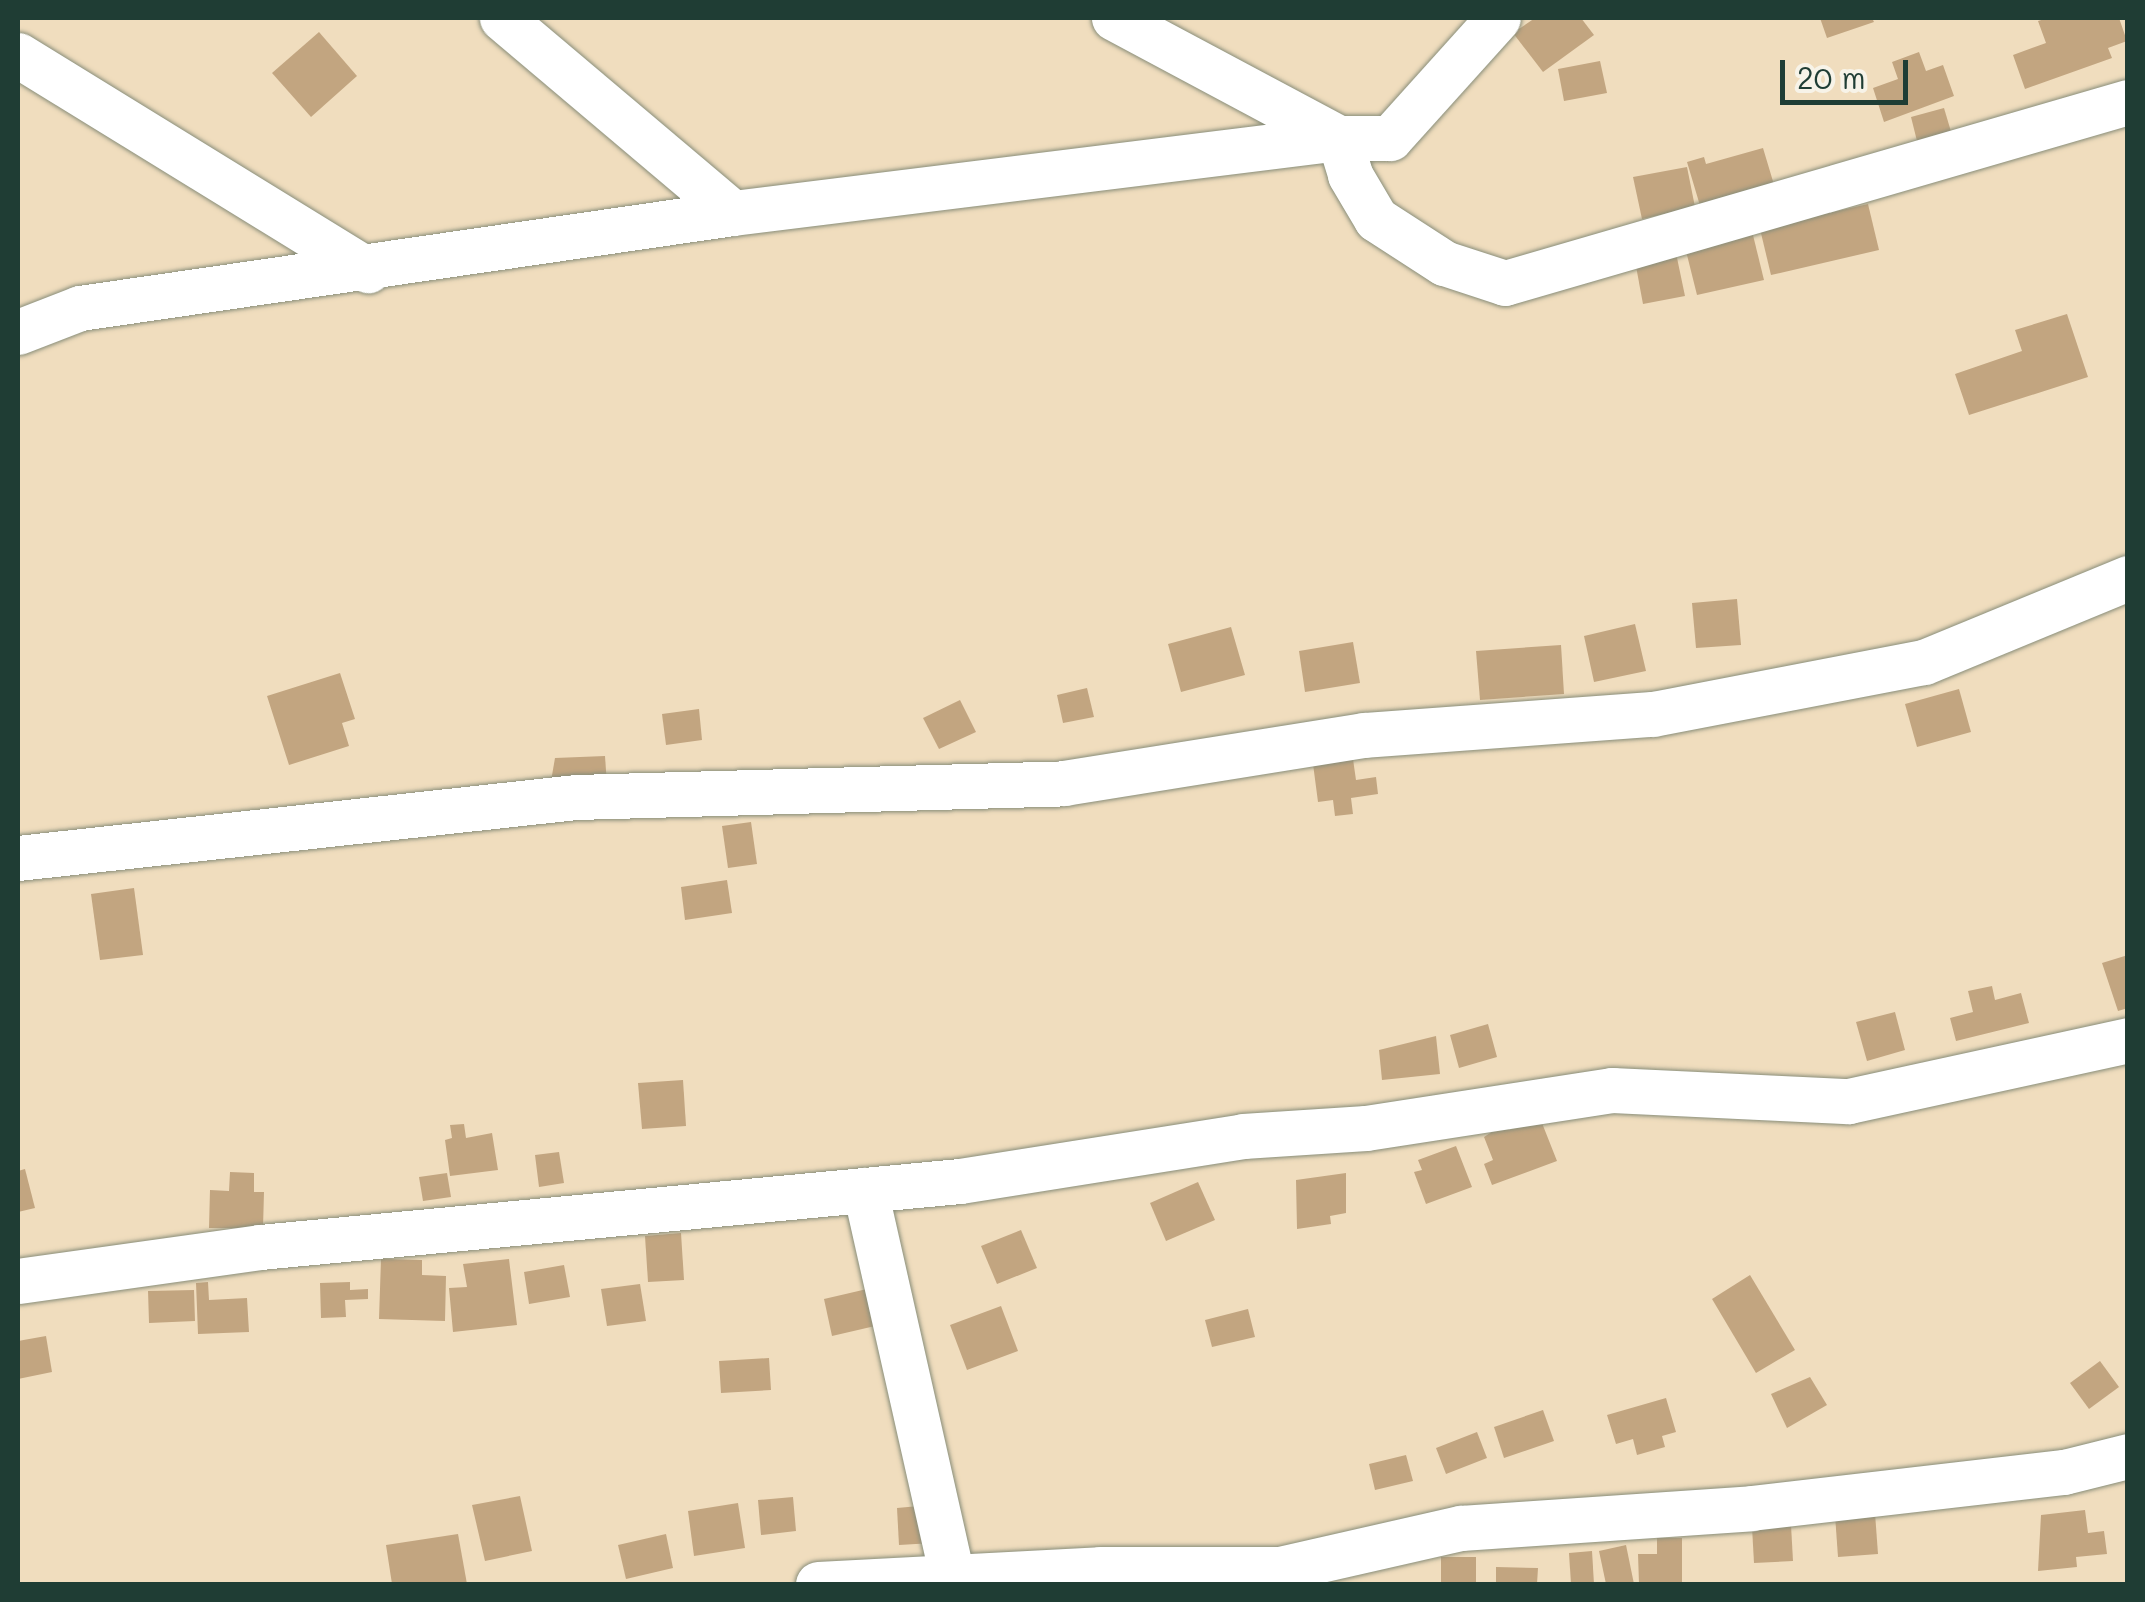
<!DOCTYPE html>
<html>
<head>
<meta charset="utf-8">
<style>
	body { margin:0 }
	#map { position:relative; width:2145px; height:1602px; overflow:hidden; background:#f0ddbe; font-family:Mali,sans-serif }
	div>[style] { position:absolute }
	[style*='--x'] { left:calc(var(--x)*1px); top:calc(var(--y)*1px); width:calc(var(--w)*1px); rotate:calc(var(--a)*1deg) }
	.building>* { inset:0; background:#c2a580 }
	.roads { filter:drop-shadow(0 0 2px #888d79) drop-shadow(0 0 2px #888d79) }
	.minor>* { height:45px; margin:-22.5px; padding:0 22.5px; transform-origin:22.5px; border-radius:22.5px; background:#fff }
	span { translate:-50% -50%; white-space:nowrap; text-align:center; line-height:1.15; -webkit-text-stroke:10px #f7f3e8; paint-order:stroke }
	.frame { position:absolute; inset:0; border:20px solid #1f3d34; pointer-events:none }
	.scale { position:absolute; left:1780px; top:60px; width:128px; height:45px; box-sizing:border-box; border:5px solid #1f3d34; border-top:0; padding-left:12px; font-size:30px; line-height:35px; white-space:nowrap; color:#1f3d34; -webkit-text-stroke:8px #f7f3e8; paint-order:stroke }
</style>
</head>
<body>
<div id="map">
	<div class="building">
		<div style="clip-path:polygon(1535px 18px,1581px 18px,1594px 35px,1543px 72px,1513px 33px)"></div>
		<div style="clip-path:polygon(1820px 18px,1872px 18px,1874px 22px,1827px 38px)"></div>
		<div style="clip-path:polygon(2048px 18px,2119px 18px,2127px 41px,2108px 48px,2112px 58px,2025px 89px,2013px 55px,2046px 43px,2038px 21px)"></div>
		<div style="clip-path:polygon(319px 32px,357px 76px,311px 117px,272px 73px)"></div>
		<div style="clip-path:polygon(1919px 52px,1926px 71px,1943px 65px,1954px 96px,1884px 122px,1873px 88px,1898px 79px,1892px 62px)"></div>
		<div style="clip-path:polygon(1600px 61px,1607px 93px,1564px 101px,1558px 69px)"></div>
		<div style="clip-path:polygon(1944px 108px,1952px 135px,1918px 145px,1911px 117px)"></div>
		<div style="clip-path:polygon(1763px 148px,1775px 188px,1701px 209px,1687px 162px,1704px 157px,1706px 164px)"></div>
		<div style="clip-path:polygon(1687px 167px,1695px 207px,1642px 219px,1633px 177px)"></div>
		<div style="clip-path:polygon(1868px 204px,1879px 250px,1771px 275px,1760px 229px)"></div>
		<div style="clip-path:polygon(1752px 231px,1764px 280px,1697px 295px,1685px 247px)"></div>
		<div style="clip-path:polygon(1676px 253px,1685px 296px,1643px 304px,1635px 261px)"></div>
		<div style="clip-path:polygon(2067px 314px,2088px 377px,1969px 415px,1955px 374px,2022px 351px,2015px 330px)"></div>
		<div style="clip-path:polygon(1737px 599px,1741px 645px,1696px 648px,1692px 603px)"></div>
		<div style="clip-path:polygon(1635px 624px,1646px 671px,1594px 682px,1584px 636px)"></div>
		<div style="clip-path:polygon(1231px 627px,1245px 675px,1181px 692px,1168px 644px)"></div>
		<div style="clip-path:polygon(1353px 642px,1360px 683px,1305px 692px,1299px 651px)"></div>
		<div style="clip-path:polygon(1561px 645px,1564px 694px,1480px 700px,1476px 651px)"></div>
		<div style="clip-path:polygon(340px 673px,355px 719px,342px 723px,349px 746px,289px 765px,267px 696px)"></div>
		<div style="clip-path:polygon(1087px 688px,1094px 717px,1063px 723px,1057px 695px)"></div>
		<div style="clip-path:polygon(1959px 689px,1971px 732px,1917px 747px,1905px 704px)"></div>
		<div style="clip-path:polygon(960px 700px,976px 732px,939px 749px,923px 718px)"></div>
		<div style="clip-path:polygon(699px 709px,702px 740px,666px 745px,662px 714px)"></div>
		<div style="clip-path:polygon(605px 756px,607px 785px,550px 787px,555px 758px)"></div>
		<div style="clip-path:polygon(1353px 759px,1356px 780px,1376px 777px,1378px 794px,1351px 798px,1353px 814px,1335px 816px,1333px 800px,1318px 802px,1313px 764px)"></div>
		<div style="clip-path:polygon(751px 822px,757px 864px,728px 868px,722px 826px)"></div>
		<div style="clip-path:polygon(727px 880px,732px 913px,685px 920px,681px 887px)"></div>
		<div style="clip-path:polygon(134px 888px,143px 955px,100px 960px,91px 894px)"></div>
		<div style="clip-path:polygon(2128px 955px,2128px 1008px,2118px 1011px,2102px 963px)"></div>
		<div style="clip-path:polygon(1992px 986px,1995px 1000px,2021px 993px,2029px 1023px,1956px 1041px,1950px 1018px,1973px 1012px,1968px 991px)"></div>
		<div style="clip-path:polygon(1895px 1012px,1905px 1050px,1867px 1061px,1856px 1022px)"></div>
		<div style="clip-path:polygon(1488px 1024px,1497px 1057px,1459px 1068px,1450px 1035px)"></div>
		<div style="clip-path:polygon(1436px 1036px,1440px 1074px,1382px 1080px,1379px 1050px)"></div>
		<div style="clip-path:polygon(683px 1080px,686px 1126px,642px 1129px,638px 1083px)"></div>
		<div style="clip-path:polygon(1540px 1118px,1557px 1161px,1492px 1185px,1484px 1164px,1493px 1160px,1484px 1137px,1507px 1122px,1509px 1130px)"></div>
		<div style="clip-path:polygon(464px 1124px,466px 1138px,492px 1133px,498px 1170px,450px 1176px,445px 1140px,452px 1138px,450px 1125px)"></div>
		<div style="clip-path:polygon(1456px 1146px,1472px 1187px,1426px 1204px,1414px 1172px,1422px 1170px,1418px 1160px)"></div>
		<div style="clip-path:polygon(559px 1152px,564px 1183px,539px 1187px,535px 1155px)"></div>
		<div style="clip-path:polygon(25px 1169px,35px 1208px,18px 1212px,18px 1171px)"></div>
		<div style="clip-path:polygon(230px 1172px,254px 1173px,254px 1192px,264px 1192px,263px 1228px,209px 1228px,210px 1190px,229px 1191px)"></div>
		<div style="clip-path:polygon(447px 1173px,451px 1197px,423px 1201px,419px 1177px)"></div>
		<div style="clip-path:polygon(1346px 1173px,1346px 1213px,1330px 1216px,1331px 1224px,1297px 1229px,1296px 1180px)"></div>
		<div style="clip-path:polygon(1198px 1182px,1215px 1220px,1166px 1241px,1150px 1203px)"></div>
		<div style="clip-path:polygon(1021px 1230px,1037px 1268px,997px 1284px,981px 1246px)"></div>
		<div style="clip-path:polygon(681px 1233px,684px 1280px,648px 1282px,645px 1236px)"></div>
		<div style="clip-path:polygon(381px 1259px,422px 1260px,422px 1275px,446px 1276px,445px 1321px,379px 1319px)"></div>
		<div style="clip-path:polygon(509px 1259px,517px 1325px,453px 1332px,449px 1288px,467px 1287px,463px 1264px)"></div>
		<div style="clip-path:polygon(564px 1265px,570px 1297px,529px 1304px,524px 1272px)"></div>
		<div style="clip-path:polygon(1750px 1275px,1795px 1350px,1756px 1373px,1712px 1299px)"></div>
		<div style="clip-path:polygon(208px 1282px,209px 1300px,247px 1298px,249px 1332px,198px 1334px,196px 1283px)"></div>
		<div style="clip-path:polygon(350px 1282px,350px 1290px,368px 1289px,368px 1299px,345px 1300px,346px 1317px,321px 1318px,320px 1283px)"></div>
		<div style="clip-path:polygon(640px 1284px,646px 1321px,607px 1326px,601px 1289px)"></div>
		<div style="clip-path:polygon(880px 1286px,888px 1323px,832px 1336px,824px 1299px)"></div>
		<div style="clip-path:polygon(194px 1290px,195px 1321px,149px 1323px,148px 1291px)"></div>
		<div style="clip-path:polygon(1001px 1306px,1018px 1351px,967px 1370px,950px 1325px)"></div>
		<div style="clip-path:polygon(1248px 1309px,1255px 1337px,1212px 1347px,1205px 1320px)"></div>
		<div style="clip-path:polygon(46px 1336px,52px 1372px,18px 1379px,18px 1341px)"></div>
		<div style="clip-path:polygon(769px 1358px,771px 1390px,721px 1393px,719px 1361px)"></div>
		<div style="clip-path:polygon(2100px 1361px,2119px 1387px,2089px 1409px,2070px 1383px)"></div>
		<div style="clip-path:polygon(1810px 1377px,1827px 1405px,1787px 1428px,1771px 1394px)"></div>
		<div style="clip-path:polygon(1666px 1398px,1676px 1432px,1662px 1436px,1665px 1447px,1637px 1455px,1633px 1439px,1616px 1444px,1607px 1415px)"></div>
		<div style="clip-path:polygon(1543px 1410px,1554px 1441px,1504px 1458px,1494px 1427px)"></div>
		<div style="clip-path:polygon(1477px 1432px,1487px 1458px,1446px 1474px,1436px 1448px)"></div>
		<div style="clip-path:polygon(1406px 1455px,1413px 1481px,1375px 1490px,1369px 1464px)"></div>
		<div style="clip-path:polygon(520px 1496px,532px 1551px,485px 1561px,472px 1505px)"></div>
		<div style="clip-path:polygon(793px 1497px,796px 1531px,761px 1535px,758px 1500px)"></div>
		<div style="clip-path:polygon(738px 1503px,745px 1548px,694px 1556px,688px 1511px)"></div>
		<div style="clip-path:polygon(930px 1505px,933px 1543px,899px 1545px,897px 1508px)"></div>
		<div style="clip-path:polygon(2085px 1510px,2088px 1533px,2104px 1531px,2107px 1554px,2076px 1557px,2077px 1567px,2038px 1571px,2041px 1515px)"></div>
		<div style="clip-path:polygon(1875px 1513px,1878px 1554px,1838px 1557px,1835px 1515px)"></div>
		<div style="clip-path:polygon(1791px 1525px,1793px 1561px,1754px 1563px,1752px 1527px)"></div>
		<div style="clip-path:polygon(458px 1534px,467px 1584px,392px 1584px,386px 1545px)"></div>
		<div style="clip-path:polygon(666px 1534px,673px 1568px,626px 1579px,618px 1545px)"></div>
		<div style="clip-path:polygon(1657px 1538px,1682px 1538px,1682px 1584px,1639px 1584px,1638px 1554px,1657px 1554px)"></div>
		<div style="clip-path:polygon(1626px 1545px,1634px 1584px,1606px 1584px,1599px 1551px)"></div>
		<div style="clip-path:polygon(1592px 1551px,1594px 1584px,1571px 1584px,1569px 1553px)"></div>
		<div style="clip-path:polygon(1441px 1557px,1476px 1557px,1476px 1584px,1441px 1584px)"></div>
		<div style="clip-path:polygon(1496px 1567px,1538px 1568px,1537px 1584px,1496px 1584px)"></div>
	</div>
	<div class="roads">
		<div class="minor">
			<div style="--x:502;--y:18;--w:302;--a:40.2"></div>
			<div style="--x:1114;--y:18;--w:255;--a:28.1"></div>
			<div style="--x:1339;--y:138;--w:39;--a:73"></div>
			<div style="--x:1350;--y:175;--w:51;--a:59.4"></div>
			<div style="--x:1376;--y:219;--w:81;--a:32.9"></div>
			<div style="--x:1444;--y:263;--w:64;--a:18.2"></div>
			<div style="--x:1505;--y:283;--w:649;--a:-16.2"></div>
			<div style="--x:18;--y:55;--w:411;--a:31.6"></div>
			<div style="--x:18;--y:332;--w:66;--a:-21.2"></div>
			<div style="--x:80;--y:308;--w:660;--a:-8.28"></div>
			<div style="--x:733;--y:213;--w:611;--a:-7.06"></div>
			<div style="--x:1339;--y:138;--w:51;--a:0"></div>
			<div style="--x:1390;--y:138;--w:161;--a:-48"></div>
			<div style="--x:18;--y:858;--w:561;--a:-6.24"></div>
			<div style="--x:576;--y:797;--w:488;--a:-1.6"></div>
			<div style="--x:1064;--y:783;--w:304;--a:-9.1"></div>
			<div style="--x:1364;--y:735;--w:290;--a:-4.2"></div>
			<div style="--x:1653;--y:714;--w:276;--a:-10.9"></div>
			<div style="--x:1924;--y:662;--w:221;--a:-22.4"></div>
			<div style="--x:865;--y:1190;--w:404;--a:77.3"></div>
			<div style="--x:18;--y:1281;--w:244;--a:-8"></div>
			<div style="--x:260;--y:1247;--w:703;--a:-5.39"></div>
			<div style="--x:960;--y:1181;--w:287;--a:-9"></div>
			<div style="--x:1243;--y:1136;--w:123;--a:-3.7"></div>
			<div style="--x:1366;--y:1128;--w:249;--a:-8.8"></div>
			<div style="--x:1612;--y:1090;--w:237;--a:2.7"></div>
			<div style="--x:1849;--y:1101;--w:286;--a:-12.3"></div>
			<div style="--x:818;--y:1584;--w:282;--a:-3"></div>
			<div style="--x:1100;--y:1569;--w:180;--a:0"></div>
			<div style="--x:1280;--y:1569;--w:186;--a:-12.8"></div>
			<div style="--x:1461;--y:1528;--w:291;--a:-3.9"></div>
			<div style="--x:1751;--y:1508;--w:315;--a:-6.6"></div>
			<div style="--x:2064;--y:1472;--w:66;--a:-14"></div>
		</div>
	</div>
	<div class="frame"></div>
	<div class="scale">20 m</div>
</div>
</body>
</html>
